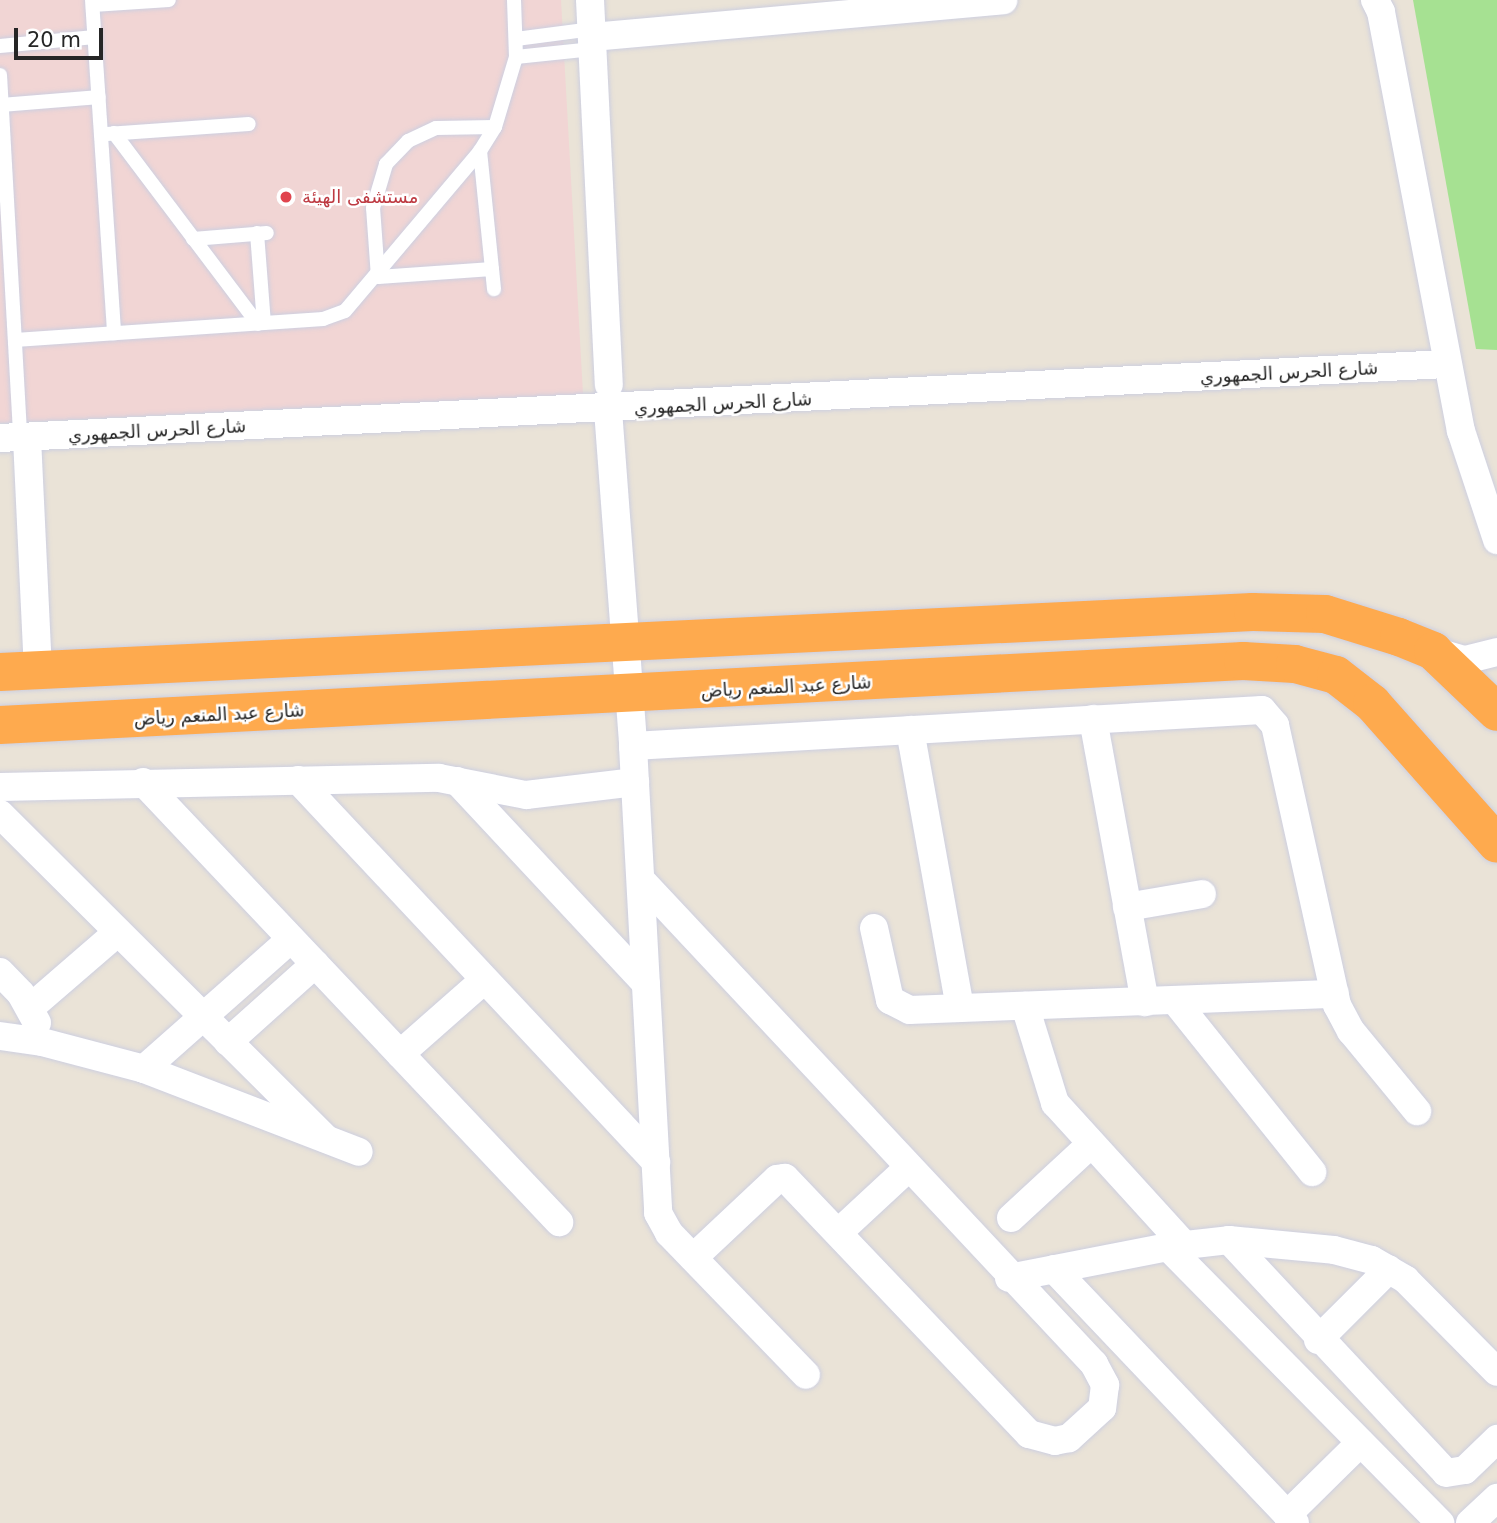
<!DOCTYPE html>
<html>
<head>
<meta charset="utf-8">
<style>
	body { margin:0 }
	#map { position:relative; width:1497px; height:1523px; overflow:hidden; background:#eae3d7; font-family:"DejaVu Sans","Noto Naskh Arabic",sans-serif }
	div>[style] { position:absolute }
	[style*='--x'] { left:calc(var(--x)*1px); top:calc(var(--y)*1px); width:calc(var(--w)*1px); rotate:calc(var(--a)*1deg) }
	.medical>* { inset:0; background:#f1d5d4 }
	.green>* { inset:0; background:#a6e192 }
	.roads { filter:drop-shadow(0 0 2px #cdcfe0) drop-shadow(0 0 2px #cdcfe0) }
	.lane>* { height:14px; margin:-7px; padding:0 7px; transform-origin:7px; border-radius:7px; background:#fff }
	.street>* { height:28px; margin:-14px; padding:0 14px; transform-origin:14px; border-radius:14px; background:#fff }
	.highway>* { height:38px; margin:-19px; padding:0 19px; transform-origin:19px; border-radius:19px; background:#feaa4e }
	.dots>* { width:19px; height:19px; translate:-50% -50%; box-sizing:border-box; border:4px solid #fff; border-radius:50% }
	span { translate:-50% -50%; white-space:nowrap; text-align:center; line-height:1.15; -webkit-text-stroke:5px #fff; paint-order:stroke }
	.health-label { font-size:18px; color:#be3a42 }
	.left { translate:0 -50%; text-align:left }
	.street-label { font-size:18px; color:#262626 }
	.scale { position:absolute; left:14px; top:28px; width:89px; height:32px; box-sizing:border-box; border:4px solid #262626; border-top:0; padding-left:9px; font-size:21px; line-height:24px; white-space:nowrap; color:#262626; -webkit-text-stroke:5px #fff; paint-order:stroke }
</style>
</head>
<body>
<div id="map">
	<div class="medical">
		<div style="clip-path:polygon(0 0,561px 0,583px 394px,0 423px)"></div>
	</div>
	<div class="green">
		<div style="clip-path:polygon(1413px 0,1497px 0,1497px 350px,1476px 349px)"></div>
	</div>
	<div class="roads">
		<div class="lane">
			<div style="--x:92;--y:0;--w:334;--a:86.2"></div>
			<div style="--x:93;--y:5;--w:76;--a:-3.8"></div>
			<div style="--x:516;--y:39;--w:77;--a:-7.5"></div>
			<div style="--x:0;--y:46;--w:95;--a:-5.4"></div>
			<div style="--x:516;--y:57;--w:77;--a:-5.9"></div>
			<div style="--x:0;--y:75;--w:364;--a:86.8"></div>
			<div style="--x:2;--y:105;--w:97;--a:-4.7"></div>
			<div style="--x:114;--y:133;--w:239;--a:53"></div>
			<div style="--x:107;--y:134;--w:142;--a:-4"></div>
			<div style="--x:480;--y:151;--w:139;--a:84.2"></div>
			<div style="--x:257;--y:233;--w:90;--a:85.6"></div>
			<div style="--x:193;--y:239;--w:74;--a:-4.6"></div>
			<div style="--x:492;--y:269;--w:114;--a:176"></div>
			<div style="--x:378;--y:277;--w:69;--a:-94.1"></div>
			<div style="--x:373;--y:208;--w:46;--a:-73.5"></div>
			<div style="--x:386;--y:164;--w:32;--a:-46"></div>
			<div style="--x:408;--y:141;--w:31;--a:-25"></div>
			<div style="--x:436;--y:128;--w:59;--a:-1"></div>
			<div style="--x:15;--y:340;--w:309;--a:-3.9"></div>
			<div style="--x:323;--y:319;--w:23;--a:-20"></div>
			<div style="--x:345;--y:311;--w:209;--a:-49.8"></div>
			<div style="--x:480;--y:151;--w:28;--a:-58"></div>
			<div style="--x:495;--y:127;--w:73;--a:-73.3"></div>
			<div style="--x:516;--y:57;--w:57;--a:-92"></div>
		</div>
		<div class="street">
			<div style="--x:590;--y:0;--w:385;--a:87.2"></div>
			<div style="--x:1375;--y:0;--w:13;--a:63"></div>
			<div style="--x:1381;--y:12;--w:427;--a:79.2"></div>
			<div style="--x:1461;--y:431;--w:115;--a:71.7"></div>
			<div style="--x:592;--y:37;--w:413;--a:-5.1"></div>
			<div style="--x:608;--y:410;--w:337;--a:85.7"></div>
			<div style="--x:633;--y:746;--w:468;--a:86.9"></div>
			<div style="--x:658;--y:1213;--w:23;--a:61"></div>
			<div style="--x:669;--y:1233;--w:197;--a:46"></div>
			<div style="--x:0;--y:438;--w:1448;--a:-2.93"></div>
			<div style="--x:27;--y:438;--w:233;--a:87.3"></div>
			<div style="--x:1433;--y:651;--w:33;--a:16"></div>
			<div style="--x:1465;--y:660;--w:33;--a:-14"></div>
			<div style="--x:1093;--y:719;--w:288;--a:79.6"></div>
			<div style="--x:910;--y:730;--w:282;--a:79.8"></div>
			<div style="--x:633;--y:746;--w:630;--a:-3.28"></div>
			<div style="--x:1262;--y:710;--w:20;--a:49"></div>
			<div style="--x:1275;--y:725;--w:287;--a:77.5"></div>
			<div style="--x:1337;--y:1005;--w:30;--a:62"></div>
			<div style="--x:1351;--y:1031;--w:104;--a:50.5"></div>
			<div style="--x:298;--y:780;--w:524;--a:46.86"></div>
			<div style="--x:457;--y:781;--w:277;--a:47"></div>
			<div style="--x:143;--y:782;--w:606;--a:46.61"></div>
			<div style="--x:0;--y:787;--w:439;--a:-1.2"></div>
			<div style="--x:439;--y:778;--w:89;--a:11.1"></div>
			<div style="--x:526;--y:795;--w:110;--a:-6.8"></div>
			<div style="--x:0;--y:814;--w:460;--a:44.9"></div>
			<div style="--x:641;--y:880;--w:663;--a:46.89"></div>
			<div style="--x:1094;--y:1364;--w:24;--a:62"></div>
			<div style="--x:1105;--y:1385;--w:23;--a:97"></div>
			<div style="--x:1102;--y:1408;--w:45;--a:137.7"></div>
			<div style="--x:1069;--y:1438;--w:14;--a:168"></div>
			<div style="--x:1055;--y:1441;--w:27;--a:-165"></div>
			<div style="--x:1029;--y:1434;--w:354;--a:-133.6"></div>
			<div style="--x:785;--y:1178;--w:8;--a:173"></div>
			<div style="--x:777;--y:1179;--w:115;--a:136.8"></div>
			<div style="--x:1127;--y:907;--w:76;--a:-9.8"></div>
			<div style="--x:874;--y:928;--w:74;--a:77.5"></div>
			<div style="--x:890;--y:1000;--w:22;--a:27"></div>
			<div style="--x:910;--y:1010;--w:425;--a:-2.2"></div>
			<div style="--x:0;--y:972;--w:30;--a:46"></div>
			<div style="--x:21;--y:994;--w:33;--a:61"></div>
			<div style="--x:1176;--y:1002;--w:218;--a:51.3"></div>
			<div style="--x:1025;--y:1006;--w:102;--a:72.8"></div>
			<div style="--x:1055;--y:1103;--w:192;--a:47.7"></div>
			<div style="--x:30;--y:1008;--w:116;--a:-40.8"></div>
			<div style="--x:0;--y:1036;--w:42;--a:8.1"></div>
			<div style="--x:42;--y:1042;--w:106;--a:14.8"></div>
			<div style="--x:144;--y:1069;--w:230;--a:21.1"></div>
			<div style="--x:228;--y:1042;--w:117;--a:-41.9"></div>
			<div style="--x:400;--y:1054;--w:112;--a:-41.4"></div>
			<div style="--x:144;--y:1069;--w:196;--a:-41.5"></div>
			<div style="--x:1011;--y:1218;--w:109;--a:-42.8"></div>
			<div style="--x:839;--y:1232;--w:93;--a:-42.8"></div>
			<div style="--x:1229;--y:1240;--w:318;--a:47"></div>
			<div style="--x:1446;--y:1473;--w:19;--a:-9"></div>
			<div style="--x:1465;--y:1470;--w:45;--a:-44.1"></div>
			<div style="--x:1168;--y:1247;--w:388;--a:45.4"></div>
			<div style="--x:1054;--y:1269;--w:350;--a:46.5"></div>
			<div style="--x:1009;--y:1278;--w:162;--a:-11"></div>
			<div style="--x:1168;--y:1247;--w:61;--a:-6.5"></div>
			<div style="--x:1229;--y:1240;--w:105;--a:5.4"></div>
			<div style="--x:1334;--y:1250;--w:39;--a:15"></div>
			<div style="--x:1372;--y:1260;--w:39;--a:30"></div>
			<div style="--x:1406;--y:1280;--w:129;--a:45.3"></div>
			<div style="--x:1318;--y:1340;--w:100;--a:-45"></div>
			<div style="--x:1287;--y:1515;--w:103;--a:-44.6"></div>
			<div style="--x:1470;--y:1523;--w:37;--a:-43"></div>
		</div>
		<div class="highway">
			<div style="--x:0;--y:672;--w:1254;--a:-2.74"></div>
			<div style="--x:1253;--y:612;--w:72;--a:1.6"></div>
			<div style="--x:1325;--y:614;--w:77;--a:17.3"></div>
			<div style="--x:1399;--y:637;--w:37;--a:22"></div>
			<div style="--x:1433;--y:651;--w:88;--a:43.6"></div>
			<div style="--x:0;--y:725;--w:1245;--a:-2.95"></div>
			<div style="--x:1243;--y:661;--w:52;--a:3.3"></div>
			<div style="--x:1295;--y:664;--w:42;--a:15"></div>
			<div style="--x:1336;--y:675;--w:46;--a:37.9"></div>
			<div style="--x:1372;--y:703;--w:188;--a:48.4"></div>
		</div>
	</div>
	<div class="dots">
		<div style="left:286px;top:197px;background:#e0444e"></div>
	</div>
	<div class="health-label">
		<span class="left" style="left:302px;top:197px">مستشفى الهيئة</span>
	</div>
	<div class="street-label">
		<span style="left:1289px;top:373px;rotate:-3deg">شارع الحرس الجمهوري</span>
		<span style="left:723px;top:404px;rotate:-3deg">شارع الحرس الجمهوري</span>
		<span style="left:157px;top:431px;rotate:-3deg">شارع الحرس الجمهوري</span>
		<span style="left:786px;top:687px;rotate:-3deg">شارع عبد المنعم رياض</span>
		<span style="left:219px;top:715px;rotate:-3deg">شارع عبد المنعم رياض</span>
	</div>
	<div class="scale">20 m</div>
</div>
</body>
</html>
